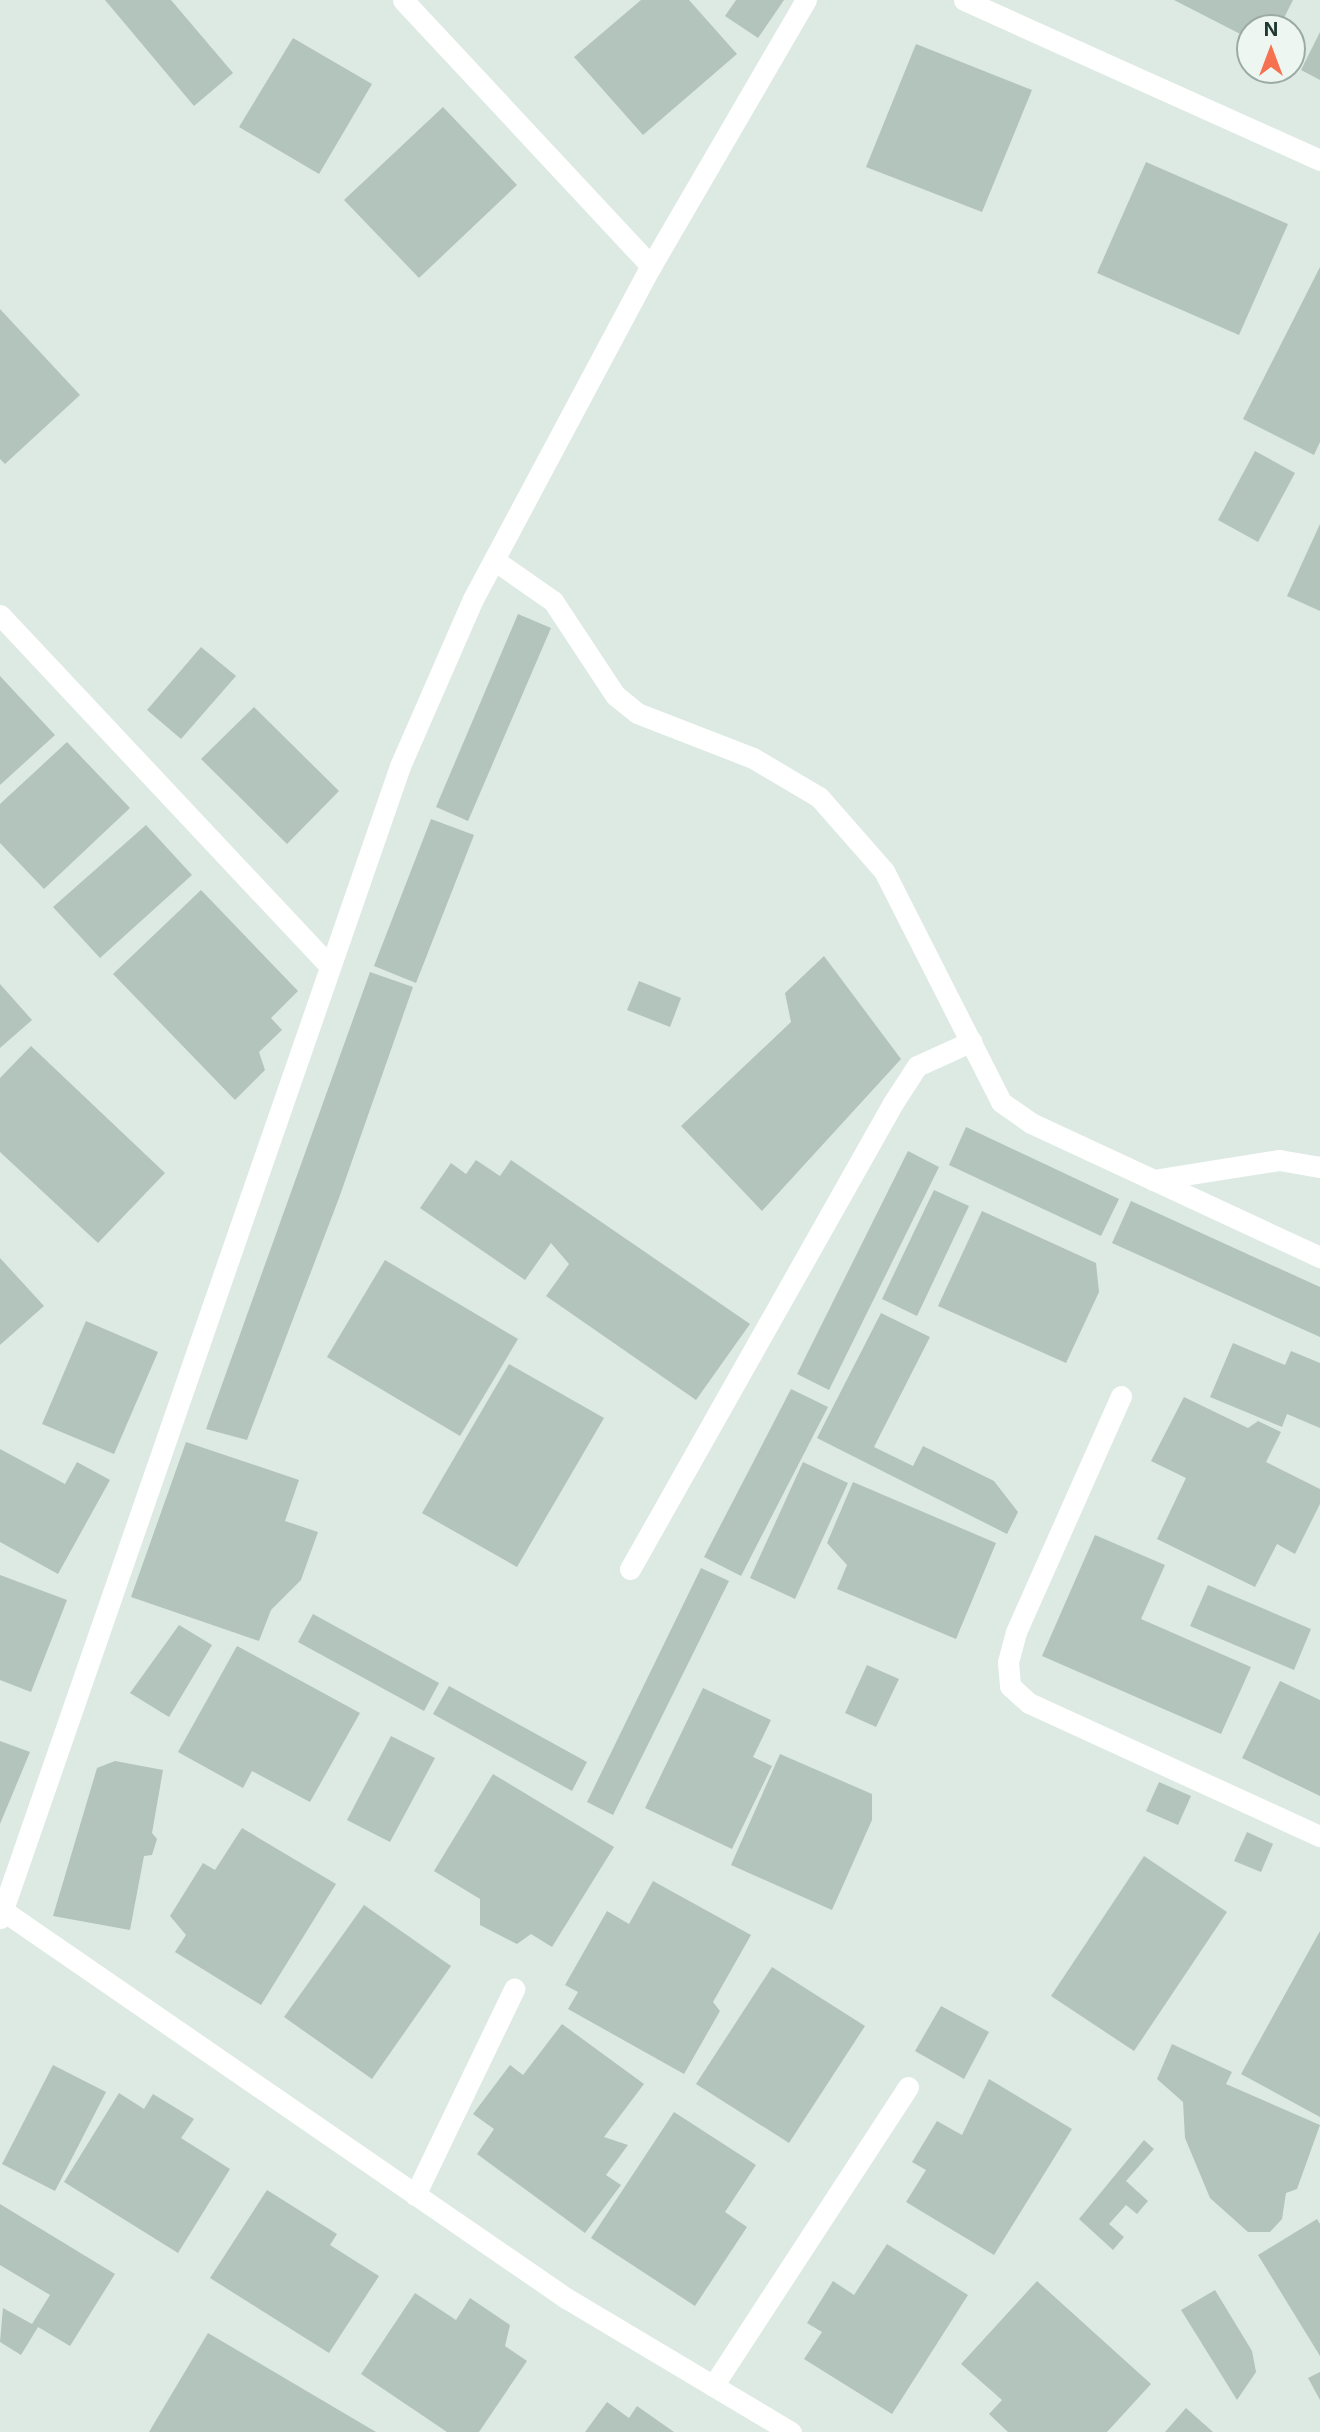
<!DOCTYPE html>
<html>
<head>
<meta charset="utf-8">
<style>
	body { margin:0 }
	#map { position:relative; width:1320px; height:2432px; overflow:hidden; background:#ddeae4; font-family:Inter,sans-serif }
	div>[style] { position:absolute }
	[style*='--x'] { left:calc(var(--x)*1px); top:calc(var(--y)*1px); width:calc(var(--w)*1px); rotate:calc(var(--a)*1deg) }
	.building>* { inset:0; background:#b3c4bc }
	.service>* { height:21px; margin:-10.5px; padding:0 10.5px; transform-origin:10.5px; border-radius:10.5px; background:#fff }
	.minor>* { height:21px; margin:-10.5px; padding:0 10.5px; transform-origin:10.5px; border-radius:10.5px; background:#fff }
	span { translate:-50% -50%; white-space:nowrap; text-align:center; line-height:1.15; -webkit-text-stroke:5px #eef6f2; paint-order:stroke }
	.north { position:absolute; left:1236px; top:14px; width:70px; height:70px; box-sizing:border-box; background:#eef6f2; border:2px solid #9baaa5; border-radius:50%; rotate:0deg; font-size:19px; font-weight:700; line-height:28px; text-align:center; color:#1f3931 }
	.north::after { content:''; display:block; margin:auto; width:24px; height:32px; background:#f57150; clip-path:polygon(50% 0,100% 100%,50% 72%,0 100%) }
</style>
</head>
<body>
<div id="map">
	<div class="building">
		<div style="clip-path:polygon(105px 0,171px 0,233px 73px,194px 106px)"></div>
		<div style="clip-path:polygon(641px 0,689px 0,737px 54px,643px 135px,574px 57px)"></div>
		<div style="clip-path:polygon(736px 0,784px 0,758px 38px,725px 16px)"></div>
		<div style="clip-path:polygon(1174px 0,1293px 0,1279px 28px,1250px 28px,1250px 39px)"></div>
		<div style="clip-path:polygon(1320px 32px,1320px 80px,1301px 70px)"></div>
		<div style="clip-path:polygon(293px 38px,372px 84px,319px 174px,239px 127px)"></div>
		<div style="clip-path:polygon(916px 44px,1032px 90px,982px 212px,866px 167px)"></div>
		<div style="clip-path:polygon(443px 107px,517px 185px,419px 278px,344px 200px)"></div>
		<div style="clip-path:polygon(1146px 162px,1288px 224px,1239px 335px,1097px 273px)"></div>
		<div style="clip-path:polygon(1320px 267px,1320px 442px,1314px 455px,1243px 419px)"></div>
		<div style="clip-path:polygon(0 309px,80px 395px,5px 464px,0 459px)"></div>
		<div style="clip-path:polygon(1255px 451px,1295px 473px,1258px 542px,1218px 520px)"></div>
		<div style="clip-path:polygon(1320px 524px,1320px 611px,1287px 596px)"></div>
		<div style="clip-path:polygon(518px 614px,551px 628px,468px 821px,436px 807px)"></div>
		<div style="clip-path:polygon(201px 647px,236px 676px,181px 739px,147px 710px)"></div>
		<div style="clip-path:polygon(0 676px,55px 735px,0 785px)"></div>
		<div style="clip-path:polygon(254px 707px,339px 791px,287px 844px,201px 759px)"></div>
		<div style="clip-path:polygon(67px 742px,130px 808px,44px 889px,0 843px,0 804px)"></div>
		<div style="clip-path:polygon(431px 819px,474px 835px,416px 983px,374px 966px)"></div>
		<div style="clip-path:polygon(146px 825px,192px 875px,100px 958px,53px 907px)"></div>
		<div style="clip-path:polygon(201px 890px,298px 991px,271px 1018px,282px 1030px,259px 1052px,265px 1070px,235px 1100px,113px 974px)"></div>
		<div style="clip-path:polygon(824px 956px,901px 1059px,762px 1211px,681px 1126px,791px 1022px,785px 993px)"></div>
		<div style="clip-path:polygon(370px 972px,413px 987px,339px 1198px,247px 1440px,206px 1429px)"></div>
		<div style="clip-path:polygon(639px 981px,681px 998px,670px 1027px,627px 1010px)"></div>
		<div style="clip-path:polygon(0 984px,32px 1020px,0 1048px)"></div>
		<div style="clip-path:polygon(31px 1046px,165px 1173px,98px 1243px,0 1152px,0 1078px)"></div>
		<div style="clip-path:polygon(966px 1127px,1119px 1199px,1101px 1236px,949px 1165px)"></div>
		<div style="clip-path:polygon(908px 1151px,939px 1167px,829px 1390px,797px 1374px)"></div>
		<div style="clip-path:polygon(476px 1160px,500px 1176px,511px 1160px,750px 1324px,696px 1400px,546px 1296px,569px 1264px,551px 1243px,525px 1280px,420px 1208px,451px 1163px,466px 1174px)"></div>
		<div style="clip-path:polygon(934px 1190px,969px 1206px,917px 1316px,882px 1299px)"></div>
		<div style="clip-path:polygon(1131px 1201px,1320px 1287px,1320px 1337px,1112px 1243px)"></div>
		<div style="clip-path:polygon(982px 1211px,1096px 1263px,1099px 1292px,1066px 1363px,938px 1306px)"></div>
		<div style="clip-path:polygon(0 1258px,44px 1306px,0 1345px)"></div>
		<div style="clip-path:polygon(385px 1260px,518px 1339px,460px 1436px,327px 1357px)"></div>
		<div style="clip-path:polygon(881px 1313px,930px 1337px,874px 1447px,913px 1466px,923px 1446px,994px 1481px,1018px 1512px,1007px 1534px,817px 1438px)"></div>
		<div style="clip-path:polygon(86px 1321px,158px 1352px,114px 1454px,42px 1424px)"></div>
		<div style="clip-path:polygon(1233px 1343px,1285px 1365px,1291px 1351px,1320px 1363px,1320px 1428px,1287px 1414px,1282px 1427px,1210px 1397px)"></div>
		<div style="clip-path:polygon(509px 1364px,604px 1418px,517px 1567px,422px 1513px)"></div>
		<div style="clip-path:polygon(791px 1389px,828px 1407px,741px 1576px,704px 1557px)"></div>
		<div style="clip-path:polygon(1184px 1397px,1248px 1428px,1258px 1421px,1281px 1432px,1266px 1462px,1320px 1489px,1320px 1504px,1295px 1554px,1277px 1544px,1255px 1587px,1157px 1539px,1186px 1478px,1151px 1461px)"></div>
		<div style="clip-path:polygon(186px 1442px,299px 1480px,285px 1521px,318px 1532px,301px 1580px,271px 1610px,259px 1641px,131px 1597px)"></div>
		<div style="clip-path:polygon(0 1449px,65px 1484px,77px 1462px,110px 1480px,58px 1574px,0 1542px)"></div>
		<div style="clip-path:polygon(803px 1462px,848px 1483px,795px 1599px,750px 1578px)"></div>
		<div style="clip-path:polygon(853px 1482px,996px 1543px,956px 1639px,837px 1589px,847px 1565px,827px 1543px)"></div>
		<div style="clip-path:polygon(1095px 1535px,1165px 1565px,1141px 1619px,1251px 1667px,1221px 1734px,1042px 1656px)"></div>
		<div style="clip-path:polygon(701px 1568px,729px 1581px,613px 1815px,587px 1802px)"></div>
		<div style="clip-path:polygon(0 1575px,67px 1600px,31px 1692px,0 1680px)"></div>
		<div style="clip-path:polygon(1208px 1585px,1311px 1629px,1294px 1670px,1190px 1626px)"></div>
		<div style="clip-path:polygon(313px 1614px,439px 1683px,424px 1711px,298px 1642px)"></div>
		<div style="clip-path:polygon(179px 1625px,212px 1645px,169px 1717px,130px 1693px)"></div>
		<div style="clip-path:polygon(237px 1646px,360px 1713px,310px 1802px,252px 1771px,243px 1788px,178px 1752px)"></div>
		<div style="clip-path:polygon(867px 1665px,899px 1679px,876px 1727px,845px 1713px)"></div>
		<div style="clip-path:polygon(1280px 1681px,1320px 1700px,1320px 1796px,1242px 1758px)"></div>
		<div style="clip-path:polygon(449px 1686px,587px 1762px,572px 1791px,433px 1714px)"></div>
		<div style="clip-path:polygon(703px 1688px,771px 1720px,753px 1757px,772px 1766px,732px 1849px,645px 1808px)"></div>
		<div style="clip-path:polygon(391px 1736px,435px 1758px,390px 1842px,347px 1820px)"></div>
		<div style="clip-path:polygon(0 1741px,30px 1752px,0 1824px)"></div>
		<div style="clip-path:polygon(780px 1754px,872px 1794px,872px 1820px,832px 1910px,731px 1865px)"></div>
		<div style="clip-path:polygon(115px 1761px,163px 1770px,152px 1833px,157px 1839px,152px 1855px,144px 1856px,130px 1930px,53px 1916px,97px 1768px)"></div>
		<div style="clip-path:polygon(493px 1774px,614px 1847px,552px 1947px,531px 1934px,517px 1944px,480px 1925px,480px 1899px,434px 1871px)"></div>
		<div style="clip-path:polygon(1159px 1782px,1191px 1796px,1178px 1825px,1146px 1811px)"></div>
		<div style="clip-path:polygon(242px 1828px,336px 1884px,261px 2005px,175px 1952px,186px 1935px,170px 1916px,203px 1863px,215px 1870px)"></div>
		<div style="clip-path:polygon(1247px 1832px,1273px 1844px,1261px 1872px,1234px 1861px)"></div>
		<div style="clip-path:polygon(1144px 1856px,1227px 1912px,1134px 2051px,1051px 1996px)"></div>
		<div style="clip-path:polygon(653px 1881px,751px 1935px,713px 2002px,720px 2011px,684px 2074px,568px 2009px,578px 1992px,565px 1985px,607px 1911px,629px 1924px)"></div>
		<div style="clip-path:polygon(364px 1905px,451px 1966px,372px 2079px,284px 2017px)"></div>
		<div style="clip-path:polygon(1320px 1931px,1320px 2117px,1241px 2074px)"></div>
		<div style="clip-path:polygon(772px 1967px,865px 2026px,789px 2143px,696px 2084px)"></div>
		<div style="clip-path:polygon(941px 2006px,989px 2032px,964px 2079px,915px 2051px)"></div>
		<div style="clip-path:polygon(562px 2024px,644px 2084px,604px 2137px,628px 2145px,606px 2175px,621px 2185px,585px 2233px,477px 2154px,494px 2129px,473px 2114px,510px 2065px,523px 2075px)"></div>
		<div style="clip-path:polygon(1172px 2044px,1232px 2072px,1226px 2084px,1320px 2125px,1297px 2189px,1286px 2193px,1282px 2219px,1270px 2232px,1248px 2232px,1210px 2198px,1185px 2138px,1183px 2102px,1157px 2079px)"></div>
		<div style="clip-path:polygon(53px 2065px,106px 2092px,55px 2191px,2px 2164px)"></div>
		<div style="clip-path:polygon(989px 2079px,1072px 2129px,994px 2255px,906px 2202px,926px 2170px,912px 2162px,937px 2121px,962px 2135px)"></div>
		<div style="clip-path:polygon(119px 2093px,144px 2109px,153px 2094px,194px 2119px,181px 2138px,230px 2169px,178px 2253px,64px 2182px)"></div>
		<div style="clip-path:polygon(674px 2112px,756px 2165px,725px 2212px,747px 2227px,695px 2306px,591px 2238px)"></div>
		<div style="clip-path:polygon(1144px 2140px,1154px 2149px,1126px 2181px,1148px 2201px,1137px 2214px,1126px 2205px,1109px 2224px,1124px 2237px,1113px 2250px,1079px 2219px)"></div>
		<div style="clip-path:polygon(267px 2190px,337px 2234px,330px 2245px,379px 2276px,329px 2353px,210px 2278px)"></div>
		<div style="clip-path:polygon(0 2204px,115px 2274px,70px 2346px,38px 2327px,21px 2355px,0 2342px,3px 2308px,32px 2324px,50px 2295px,0 2265px)"></div>
		<div style="clip-path:polygon(1317px 2219px,1320px 2224px,1320px 2356px,1258px 2255px)"></div>
		<div style="clip-path:polygon(887px 2244px,968px 2295px,892px 2414px,804px 2359px,822px 2332px,807px 2323px,833px 2281px,854px 2295px)"></div>
		<div style="clip-path:polygon(1037px 2281px,1151px 2384px,1107px 2432px,1008px 2432px,989px 2414px,1002px 2400px,961px 2364px)"></div>
		<div style="clip-path:polygon(1215px 2290px,1252px 2351px,1256px 2372px,1237px 2400px,1181px 2310px)"></div>
		<div style="clip-path:polygon(415px 2293px,456px 2320px,470px 2298px,510px 2325px,505px 2346px,527px 2361px,479px 2432px,447px 2432px,361px 2374px)"></div>
		<div style="clip-path:polygon(208px 2333px,376px 2432px,149px 2432px)"></div>
		<div style="clip-path:polygon(1320px 2372px,1320px 2400px,1308px 2378px)"></div>
		<div style="clip-path:polygon(607px 2402px,629px 2418px,637px 2406px,674px 2432px,585px 2432px)"></div>
		<div style="clip-path:polygon(1186px 2408px,1213px 2432px,1165px 2432px)"></div>
	</div>
	<div class="service">
		<div style="--x:494;--y:560;--w:72;--a:34.8"></div>
		<div style="--x:553;--y:601;--w:113;--a:56.6"></div>
		<div style="--x:615;--y:695;--w:28;--a:39"></div>
		<div style="--x:637;--y:713;--w:124;--a:21.2"></div>
		<div style="--x:753;--y:758;--w:77;--a:30.6"></div>
		<div style="--x:819;--y:797;--w:98;--a:48.7"></div>
		<div style="--x:884;--y:871;--w:259;--a:63.1"></div>
		<div style="--x:1001;--y:1102;--w:37;--a:35"></div>
		<div style="--x:1031;--y:1123;--w:319;--a:24.9"></div>
		<div style="--x:0;--y:615;--w:480;--a:46.8"></div>
		<div style="--x:1153;--y:1180;--w:128;--a:-9"></div>
		<div style="--x:1279;--y:1160;--w:42;--a:9.7"></div>
		<div style="--x:630;--y:1569;--w:535;--a:-60.56"></div>
		<div style="--x:893;--y:1103;--w:44;--a:-57"></div>
		<div style="--x:917;--y:1066;--w:60;--a:-24.4"></div>
		<div style="--x:415;--y:2195;--w:229;--a:-64.3"></div>
		<div style="--x:713;--y:2386;--w:357;--a:-56.9"></div>
	</div>
	<div class="minor">
		<div style="--x:403;--y:0;--w:364;--a:47"></div>
		<div style="--x:964;--y:0;--w:390;--a:24.2"></div>
		<div style="--x:1121;--y:1396;--w:258;--a:114"></div>
		<div style="--x:1016;--y:1632;--w:31;--a:105"></div>
		<div style="--x:1008;--y:1662;--w:24;--a:85"></div>
		<div style="--x:1010;--y:1686;--w:25;--a:42"></div>
		<div style="--x:1029;--y:1703;--w:320;--a:24.6"></div>
		<div style="--x:2;--y:1910;--w:685;--a:34.53"></div>
		<div style="--x:566;--y:2298;--w:262;--a:30.8"></div>
		<div style="--x:0;--y:1918;--w:1219;--a:-70.85"></div>
		<div style="--x:400;--y:766;--w:182;--a:-66.4"></div>
		<div style="--x:473;--y:599;--w:378;--a:-61.9"></div>
		<div style="--x:651;--y:266;--w:308;--a:-59.8"></div>
	</div>
	<div class="north">N</div>
</div>
</body>
</html>
